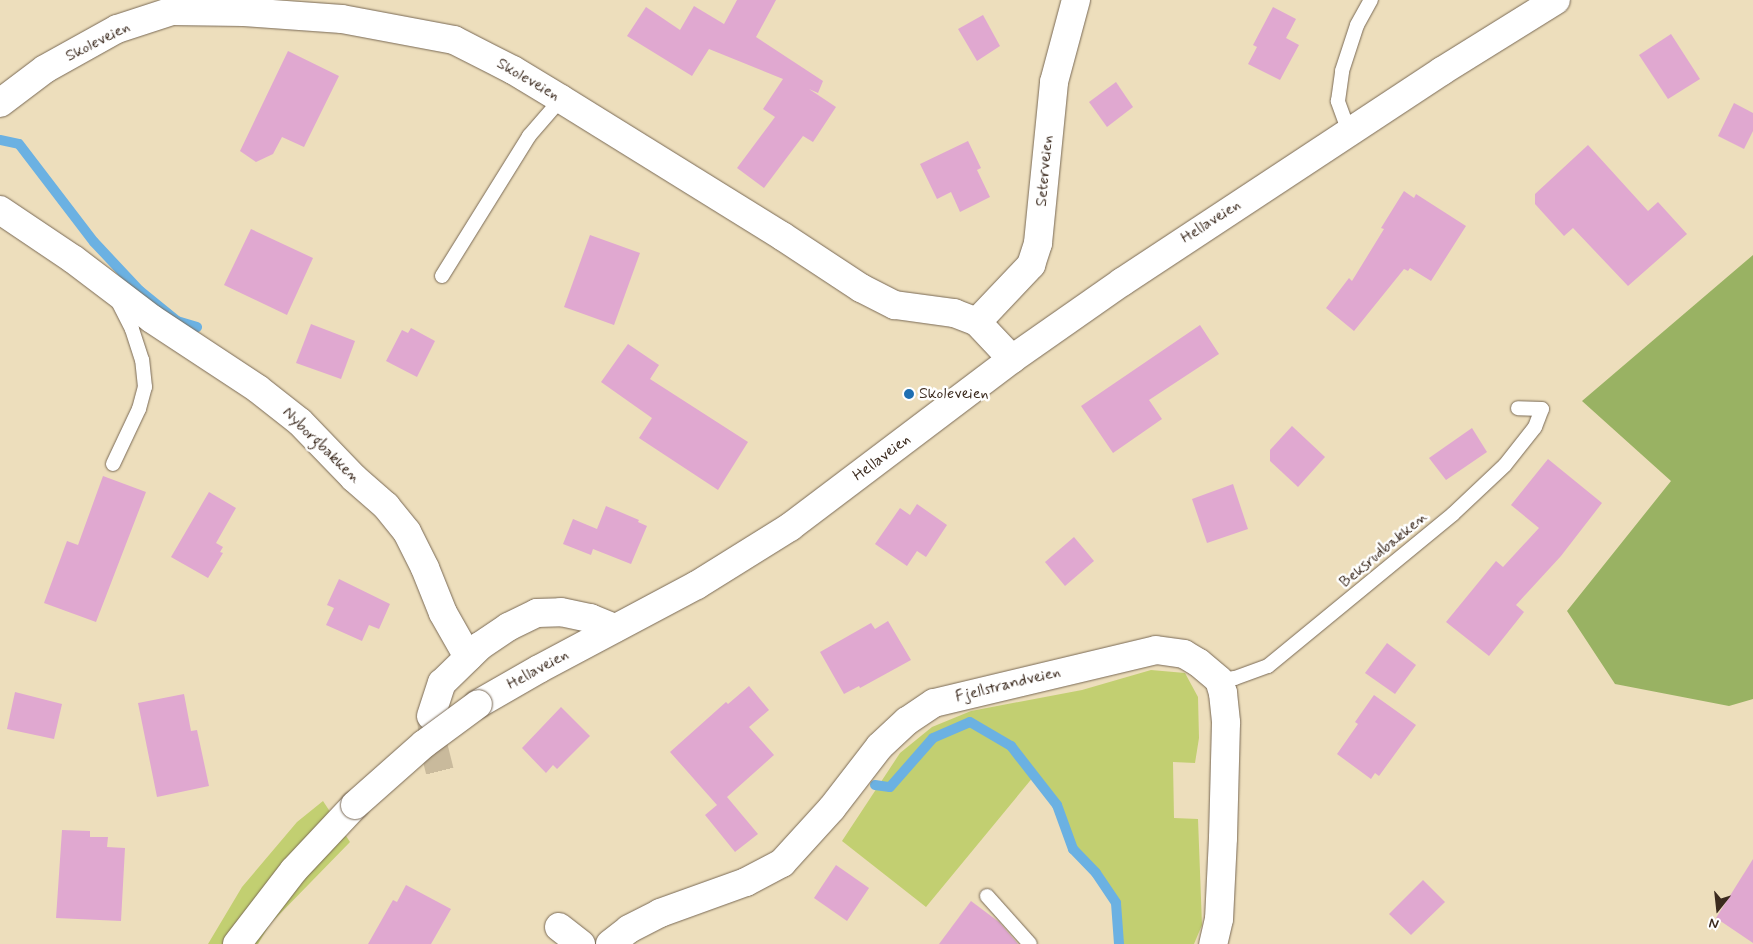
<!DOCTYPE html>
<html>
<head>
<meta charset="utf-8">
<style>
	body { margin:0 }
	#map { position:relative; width:1753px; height:944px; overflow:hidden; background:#eddebc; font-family:Mynerve,sans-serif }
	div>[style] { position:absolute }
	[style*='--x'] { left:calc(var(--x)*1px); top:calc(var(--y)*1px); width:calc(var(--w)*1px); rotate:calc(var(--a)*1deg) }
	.green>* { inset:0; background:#c2cf71 }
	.forest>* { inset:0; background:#99b263 }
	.stream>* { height:10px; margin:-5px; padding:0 5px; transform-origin:5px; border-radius:5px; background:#6bb1e2 }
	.building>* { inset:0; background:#e0a8d0 }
	.minor-tunnel>* { height:28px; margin-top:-14px; transform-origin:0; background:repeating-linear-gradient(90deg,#c9ba9c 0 28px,transparent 0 42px) }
	.roads { filter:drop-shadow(0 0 1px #796955) drop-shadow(0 0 1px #796955) }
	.service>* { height:14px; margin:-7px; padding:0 7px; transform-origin:7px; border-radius:7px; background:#fff }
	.minor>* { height:28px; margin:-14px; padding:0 14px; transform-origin:14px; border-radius:14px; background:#fff }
	.primary>* { height:28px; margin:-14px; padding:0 14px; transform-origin:14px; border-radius:14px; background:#fff }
	.bridges { filter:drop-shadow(0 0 1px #796955) drop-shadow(0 0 1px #796955) }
	.primary-bridge>* { height:28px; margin:-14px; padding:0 14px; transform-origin:14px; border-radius:14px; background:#fff }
	.dots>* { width:14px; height:14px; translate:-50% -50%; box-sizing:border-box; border:2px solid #fff; border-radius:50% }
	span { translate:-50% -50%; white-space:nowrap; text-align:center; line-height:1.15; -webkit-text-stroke:5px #fff; paint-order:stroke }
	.street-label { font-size:16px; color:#3b2a1e }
	.poi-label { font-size:16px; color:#3b2a1e }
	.left { translate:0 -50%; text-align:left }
	.north { position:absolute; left:1693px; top:884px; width:50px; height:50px; -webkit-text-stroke:4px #fff; paint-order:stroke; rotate:196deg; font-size:14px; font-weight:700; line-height:20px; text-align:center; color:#3b2a1e }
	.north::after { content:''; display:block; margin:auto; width:18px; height:22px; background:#3b2a1e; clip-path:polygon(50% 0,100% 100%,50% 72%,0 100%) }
</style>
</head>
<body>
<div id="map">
	<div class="green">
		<div style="clip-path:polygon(1151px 670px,1185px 673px,1198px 697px,1199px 738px,1195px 763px,1173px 762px,1174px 818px,1198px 819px,1202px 925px,1194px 944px,1119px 944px,1116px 903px,1096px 873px,1073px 849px,1057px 805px,1034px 776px,926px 907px,842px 841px,900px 753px,932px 727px,971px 711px,1082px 690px)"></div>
		<div style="clip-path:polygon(323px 801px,350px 842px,270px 924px,258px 944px,208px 944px,242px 887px,297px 822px)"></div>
	</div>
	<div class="forest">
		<div style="clip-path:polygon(1753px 255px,1753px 699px,1729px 706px,1615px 684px,1567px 611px,1671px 481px,1582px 401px)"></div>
	</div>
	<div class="stream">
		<div style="--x:0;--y:140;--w:19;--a:12"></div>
		<div style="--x:19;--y:144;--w:123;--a:52.6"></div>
		<div style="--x:94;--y:242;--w:67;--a:46.8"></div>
		<div style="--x:140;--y:291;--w:48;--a:39"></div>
		<div style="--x:177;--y:321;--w:21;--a:17"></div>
		<div style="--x:875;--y:785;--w:15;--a:8"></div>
		<div style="--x:890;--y:787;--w:65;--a:-48.7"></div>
		<div style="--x:933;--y:738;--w:40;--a:-23.4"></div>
		<div style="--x:970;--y:722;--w:48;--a:30.3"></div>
		<div style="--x:1011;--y:746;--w:75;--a:52.1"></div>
		<div style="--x:1057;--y:805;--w:47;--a:70"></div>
		<div style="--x:1073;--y:849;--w:33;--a:46"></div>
		<div style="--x:1096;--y:873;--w:36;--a:56"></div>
		<div style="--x:1116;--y:903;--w:41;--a:85.8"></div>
	</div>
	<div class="building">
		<div style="clip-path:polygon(737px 0,776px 0,756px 37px,823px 81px,818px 93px,809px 89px,836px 107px,813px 142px,803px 136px,764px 188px,737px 168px,775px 117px,763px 109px,783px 79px,709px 49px,692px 76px,627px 36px,646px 7px,680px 30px,694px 6px,724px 24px)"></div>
		<div style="clip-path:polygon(1273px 7px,1296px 19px,1286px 38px,1299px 45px,1280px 80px,1248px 64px,1257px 47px,1253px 45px)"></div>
		<div style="clip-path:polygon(983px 15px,1000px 46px,977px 61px,958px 29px)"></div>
		<div style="clip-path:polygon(1671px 34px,1700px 79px,1668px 99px,1639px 55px)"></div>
		<div style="clip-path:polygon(288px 51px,339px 76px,304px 147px,282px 137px,273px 154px,256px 162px,240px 151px)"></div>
		<div style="clip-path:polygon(1116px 82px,1133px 107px,1107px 127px,1089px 102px)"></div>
		<div style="clip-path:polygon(1734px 103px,1753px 113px,1753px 131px,1744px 149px,1718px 136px)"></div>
		<div style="clip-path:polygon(968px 141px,981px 168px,977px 170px,990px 197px,960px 212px,951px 192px,937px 199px,920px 164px)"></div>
		<div style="clip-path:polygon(1588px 145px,1648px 211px,1658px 202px,1687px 234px,1628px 286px,1573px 228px,1564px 236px,1535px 204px,1535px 194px)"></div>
		<div style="clip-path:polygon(1404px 191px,1414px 198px,1416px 194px,1466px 226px,1431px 281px,1410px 268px,1408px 271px,1404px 269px,1354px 331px,1326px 308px,1349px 278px,1352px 281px,1384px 229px,1381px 228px)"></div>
		<div style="clip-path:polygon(251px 229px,313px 258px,287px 315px,224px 285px)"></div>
		<div style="clip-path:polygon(590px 235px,640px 253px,614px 325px,564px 307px)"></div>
		<div style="clip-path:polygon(311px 324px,355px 341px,341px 379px,296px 363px)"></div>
		<div style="clip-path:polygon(1200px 325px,1219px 354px,1149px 400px,1162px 419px,1113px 453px,1081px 406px)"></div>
		<div style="clip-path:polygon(411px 328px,435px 341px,417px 377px,386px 361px,402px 330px,408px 333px)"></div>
		<div style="clip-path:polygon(628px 344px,659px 365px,650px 379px,748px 442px,718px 490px,639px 438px,652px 418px,601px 382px)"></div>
		<div style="clip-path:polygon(1292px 426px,1325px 457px,1298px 487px,1270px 461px,1270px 450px)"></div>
		<div style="clip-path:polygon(1472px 428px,1487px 452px,1446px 480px,1429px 458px)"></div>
		<div style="clip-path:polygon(1548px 459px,1602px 503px,1561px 556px,1516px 605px,1524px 612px,1489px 656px,1446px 622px,1496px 561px,1503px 567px,1539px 528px,1511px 505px)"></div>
		<div style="clip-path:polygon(103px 476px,146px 492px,96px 622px,44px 603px,67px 541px,78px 545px)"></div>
		<div style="clip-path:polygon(1233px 484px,1248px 529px,1207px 543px,1192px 499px)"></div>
		<div style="clip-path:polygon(209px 492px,236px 508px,216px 543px,223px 547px,220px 552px,223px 553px,208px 578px,171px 557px)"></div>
		<div style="clip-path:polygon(917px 504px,947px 525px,926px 557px,917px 551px,907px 566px,875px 544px,900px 508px,910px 515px)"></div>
		<div style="clip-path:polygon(606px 506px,639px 520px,638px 522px,647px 526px,631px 564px,593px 549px,591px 555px,563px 544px,573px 519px,597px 529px)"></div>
		<div style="clip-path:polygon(1074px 537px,1094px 561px,1065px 586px,1045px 562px)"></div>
		<div style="clip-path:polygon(339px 579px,390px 604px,379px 629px,369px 625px,362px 641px,326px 625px,334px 608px,327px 605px)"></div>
		<div style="clip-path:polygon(888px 621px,911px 660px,860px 688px,859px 686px,844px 694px,820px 652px,871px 623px,875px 629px)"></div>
		<div style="clip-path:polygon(1387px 643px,1416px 665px,1395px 694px,1365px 673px)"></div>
		<div style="clip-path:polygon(749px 686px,769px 710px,749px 727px,774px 755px,727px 797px,758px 834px,735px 852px,705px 815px,717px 805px,670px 752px,726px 702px,728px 704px)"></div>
		<div style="clip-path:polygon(15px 692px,62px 704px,54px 739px,7px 729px)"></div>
		<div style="clip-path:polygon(184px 694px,191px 731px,197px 730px,209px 786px,157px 797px,138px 703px)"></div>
		<div style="clip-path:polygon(1374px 695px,1416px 725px,1379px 776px,1375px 773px,1371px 779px,1337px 754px,1358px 724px,1355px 722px)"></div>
		<div style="clip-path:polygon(561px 707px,590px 736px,557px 769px,553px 765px,546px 773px,522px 748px)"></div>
		<div style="clip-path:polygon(62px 830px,90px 831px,90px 837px,108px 837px,107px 847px,125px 848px,121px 921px,56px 918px)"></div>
		<div style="clip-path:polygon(1753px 859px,1753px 943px,1716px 918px)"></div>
		<div style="clip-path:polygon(836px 865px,869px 888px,847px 921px,814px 898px)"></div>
		<div style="clip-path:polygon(1423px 880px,1445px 902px,1411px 935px,1389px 914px)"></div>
		<div style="clip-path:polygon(406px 885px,451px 909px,431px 944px,368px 944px,393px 900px,397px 902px)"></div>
		<div style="clip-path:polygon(971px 901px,999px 922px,1018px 944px,939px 944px)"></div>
	</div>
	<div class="minor-tunnel">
		<div style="--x:431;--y:716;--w:28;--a:86"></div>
		<div style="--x:433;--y:744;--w:30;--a:76"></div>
	</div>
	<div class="roads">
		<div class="service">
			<div style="--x:1349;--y:132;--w:33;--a:-110"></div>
			<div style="--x:1338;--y:101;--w:30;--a:-82"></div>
			<div style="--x:1342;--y:71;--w:48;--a:-71.9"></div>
			<div style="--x:1357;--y:25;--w:29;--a:-61"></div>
			<div style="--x:442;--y:276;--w:165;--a:-58.1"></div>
			<div style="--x:529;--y:136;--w:49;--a:-49.1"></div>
			<div style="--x:113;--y:464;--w:61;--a:-64.7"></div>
			<div style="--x:139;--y:409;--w:23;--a:-75"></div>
			<div style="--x:145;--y:387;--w:27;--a:-96"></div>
			<div style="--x:142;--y:360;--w:33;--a:-108"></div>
			<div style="--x:132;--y:329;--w:31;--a:-117"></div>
			<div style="--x:1219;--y:680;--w:16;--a:-7"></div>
			<div style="--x:1235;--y:678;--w:35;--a:-20"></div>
			<div style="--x:1268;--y:666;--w:239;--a:-39.4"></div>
			<div style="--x:1453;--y:514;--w:71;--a:-43.3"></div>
			<div style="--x:1505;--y:465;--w:48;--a:-51.7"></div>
			<div style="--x:1535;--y:427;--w:19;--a:-69"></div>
			<div style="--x:1542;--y:409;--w:24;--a:-178"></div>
			<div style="--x:987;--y:896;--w:64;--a:48.1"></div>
		</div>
		<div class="minor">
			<div style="--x:0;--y:103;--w:56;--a:-37.1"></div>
			<div style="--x:45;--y:69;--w:82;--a:-29.1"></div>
			<div style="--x:117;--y:29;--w:58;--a:-18.1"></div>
			<div style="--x:172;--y:11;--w:72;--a:0.8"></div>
			<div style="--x:244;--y:12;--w:98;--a:4.1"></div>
			<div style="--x:342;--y:19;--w:114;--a:10.6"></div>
			<div style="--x:454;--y:40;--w:66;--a:27"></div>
			<div style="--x:513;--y:70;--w:56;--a:31.1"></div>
			<div style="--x:561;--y:99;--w:260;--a:31.8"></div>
			<div style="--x:782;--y:236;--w:95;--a:33.4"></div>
			<div style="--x:861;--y:288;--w:38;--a:27"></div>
			<div style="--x:895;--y:305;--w:60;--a:7.7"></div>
			<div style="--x:954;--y:313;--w:25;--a:21"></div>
			<div style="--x:977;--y:322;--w:51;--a:46.6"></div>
			<div style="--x:0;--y:210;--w:88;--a:33.9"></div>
			<div style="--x:73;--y:259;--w:99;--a:37.2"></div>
			<div style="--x:152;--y:319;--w:127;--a:33.4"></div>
			<div style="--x:258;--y:389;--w:53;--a:38.2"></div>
			<div style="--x:300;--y:422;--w:78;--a:46"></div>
			<div style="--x:354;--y:478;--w:43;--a:41.2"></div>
			<div style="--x:386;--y:506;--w:33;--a:51"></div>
			<div style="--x:407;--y:532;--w:40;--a:63.4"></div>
			<div style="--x:425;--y:568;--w:48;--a:68.2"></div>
			<div style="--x:443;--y:613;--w:51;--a:60.4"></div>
			<div style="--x:977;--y:322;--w:79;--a:-46.5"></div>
			<div style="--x:1031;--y:265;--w:23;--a:-72"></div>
			<div style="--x:1038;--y:243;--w:162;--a:-84.3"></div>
			<div style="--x:1054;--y:82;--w:85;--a:-75"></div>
			<div style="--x:431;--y:716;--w:35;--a:-72"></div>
			<div style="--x:442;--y:683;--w:53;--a:-44.2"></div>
			<div style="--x:480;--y:646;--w:34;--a:-34"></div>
			<div style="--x:508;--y:627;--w:32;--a:-26"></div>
			<div style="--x:537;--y:613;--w:24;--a:-2"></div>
			<div style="--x:561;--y:612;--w:30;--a:12"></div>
			<div style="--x:590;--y:618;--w:27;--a:22"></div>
			<div style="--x:559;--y:927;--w:28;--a:38"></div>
			<div style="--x:610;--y:944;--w:24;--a:-38"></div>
			<div style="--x:629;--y:929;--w:35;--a:-27"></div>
			<div style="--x:660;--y:913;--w:91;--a:-19.8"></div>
			<div style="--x:746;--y:882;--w:41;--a:-27.8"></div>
			<div style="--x:782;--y:863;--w:74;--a:-47.7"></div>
			<div style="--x:832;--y:808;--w:78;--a:-52.3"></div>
			<div style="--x:880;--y:746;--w:37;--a:-43"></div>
			<div style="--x:907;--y:721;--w:32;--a:-34"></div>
			<div style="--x:934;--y:703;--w:228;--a:-13.4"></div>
			<div style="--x:1156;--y:650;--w:28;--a:8"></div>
			<div style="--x:1184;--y:654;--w:17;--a:31"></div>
			<div style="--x:1199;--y:663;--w:26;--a:40"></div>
			<div style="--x:1219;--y:680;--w:14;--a:73"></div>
			<div style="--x:1223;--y:693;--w:30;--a:84"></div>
			<div style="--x:1226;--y:723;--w:115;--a:91.5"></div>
			<div style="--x:1223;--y:838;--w:81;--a:92.8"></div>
			<div style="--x:1219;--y:919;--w:26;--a:103"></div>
		</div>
		<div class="primary">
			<div style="--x:478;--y:704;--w:70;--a:-29.8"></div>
			<div style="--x:539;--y:669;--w:179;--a:-28"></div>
			<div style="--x:697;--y:585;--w:110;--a:-31.9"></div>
			<div style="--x:790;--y:527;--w:278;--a:-37.1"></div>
			<div style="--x:1012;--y:359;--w:134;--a:-35"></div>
			<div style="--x:1122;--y:282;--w:383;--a:-33.4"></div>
			<div style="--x:1442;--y:71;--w:134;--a:-31.9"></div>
			<div style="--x:237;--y:944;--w:93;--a:-52.4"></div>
			<div style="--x:294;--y:870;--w:89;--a:-46.8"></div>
		</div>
	</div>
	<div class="bridges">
		<div class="primary-bridge">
			<div style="--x:355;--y:805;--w:92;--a:-41.5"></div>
			<div style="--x:424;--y:744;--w:67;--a:-36.5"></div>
		</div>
	</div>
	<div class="dots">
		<div style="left:909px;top:394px;background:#1f6fb2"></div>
	</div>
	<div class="street-label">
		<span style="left:98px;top:42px;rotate:-27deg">Skoleveien</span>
		<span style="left:528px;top:80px;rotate:30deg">Skoleveien</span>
		<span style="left:1045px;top:171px;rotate:-85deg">Seterveien</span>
		<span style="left:1211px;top:222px;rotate:-33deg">Hellaveien</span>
		<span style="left:321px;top:446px;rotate:44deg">Nyborgbakken</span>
		<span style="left:882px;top:458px;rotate:-37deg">Hellaveien</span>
		<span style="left:1384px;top:550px;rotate:-40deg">Beksrudbakken</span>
		<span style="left:538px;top:670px;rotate:-29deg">Hellaveien</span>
		<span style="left:1008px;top:685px;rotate:-14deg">Fjellstrandveien</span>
	</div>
	<div class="poi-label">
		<span class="left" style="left:919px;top:394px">Skoleveien</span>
	</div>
	<div class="north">N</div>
</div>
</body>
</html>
